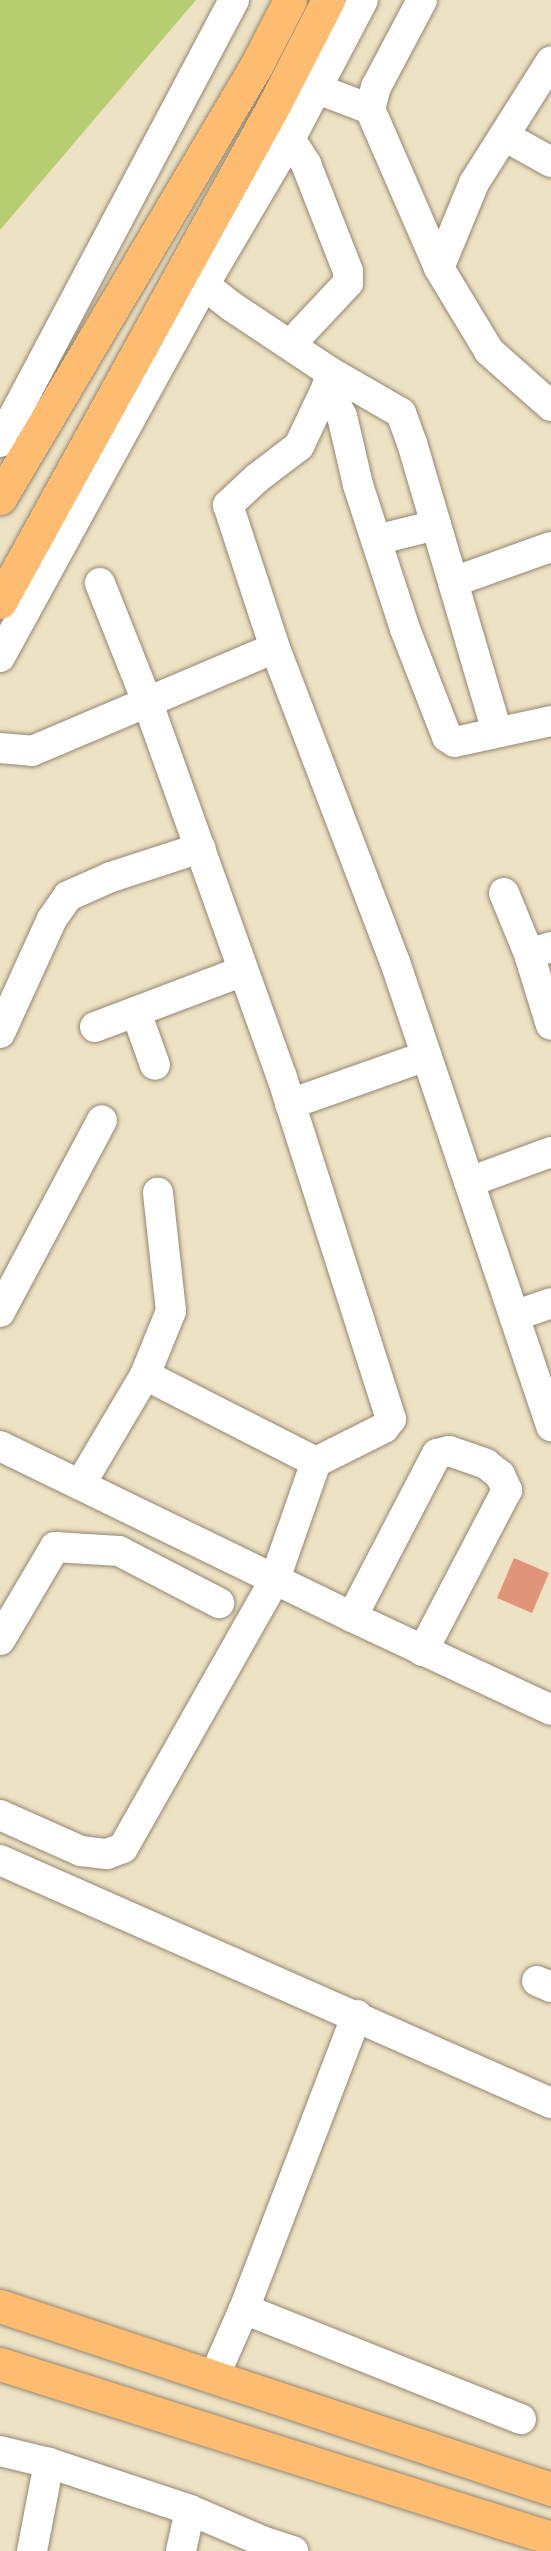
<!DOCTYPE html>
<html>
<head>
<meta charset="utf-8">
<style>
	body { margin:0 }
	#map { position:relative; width:551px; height:2551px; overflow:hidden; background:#eee2c4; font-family:"Balsamiq Sans",sans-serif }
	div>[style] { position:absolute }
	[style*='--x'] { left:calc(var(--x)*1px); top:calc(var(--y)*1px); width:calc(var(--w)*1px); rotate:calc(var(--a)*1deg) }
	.green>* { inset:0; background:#b7cd71 }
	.building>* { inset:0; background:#e09479 }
	.roads { filter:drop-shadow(0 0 2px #948671) drop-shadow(0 0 2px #948671) }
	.minor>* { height:30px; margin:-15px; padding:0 15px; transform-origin:15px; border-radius:15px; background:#fff }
	.major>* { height:33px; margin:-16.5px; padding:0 16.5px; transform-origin:16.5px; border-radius:16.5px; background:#febc70 }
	span { translate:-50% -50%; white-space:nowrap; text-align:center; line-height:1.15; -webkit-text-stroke:5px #fdfcf7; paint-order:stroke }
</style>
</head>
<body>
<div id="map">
	<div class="green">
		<div style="clip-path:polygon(0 0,196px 0,0 230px)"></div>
	</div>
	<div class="building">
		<div style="clip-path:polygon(514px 1558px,549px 1573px,532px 1613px,497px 1598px)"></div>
	</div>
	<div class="roads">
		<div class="minor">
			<div style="--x:299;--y:82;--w:76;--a:20.8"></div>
			<div style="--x:370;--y:109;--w:173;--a:66.5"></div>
			<div style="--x:439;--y:268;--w:97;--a:58.9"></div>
			<div style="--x:489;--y:351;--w:83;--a:41.6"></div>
			<div style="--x:370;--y:109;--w:23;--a:-75"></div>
			<div style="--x:376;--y:87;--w:98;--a:-62.1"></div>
			<div style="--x:504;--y:136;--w:54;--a:29"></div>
			<div style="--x:290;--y:139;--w:30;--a:57"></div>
			<div style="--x:306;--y:164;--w:115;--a:68.6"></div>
			<div style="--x:348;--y:271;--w:12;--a:90"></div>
			<div style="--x:348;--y:283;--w:69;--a:133.2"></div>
			<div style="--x:439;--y:268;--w:92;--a:-67.6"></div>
			<div style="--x:474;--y:183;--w:144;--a:-57.7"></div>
			<div style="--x:189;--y:273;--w:53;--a:38.2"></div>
			<div style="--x:231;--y:306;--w:119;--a:33.7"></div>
			<div style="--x:330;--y:372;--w:82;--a:30"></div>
			<div style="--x:401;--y:413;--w:32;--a:70"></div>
			<div style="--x:412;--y:443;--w:301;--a:73.6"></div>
			<div style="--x:330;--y:372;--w:15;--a:101"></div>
			<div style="--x:327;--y:387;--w:33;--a:63"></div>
			<div style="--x:342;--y:416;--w:71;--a:76.9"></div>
			<div style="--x:358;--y:485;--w:151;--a:71.9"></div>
			<div style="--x:405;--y:629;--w:116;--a:68.7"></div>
			<div style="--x:447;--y:737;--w:9;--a:32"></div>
			<div style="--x:455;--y:742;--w:98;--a:-12.3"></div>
			<div style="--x:327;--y:387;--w:65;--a:115.4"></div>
			<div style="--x:299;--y:446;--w:53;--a:142.7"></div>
			<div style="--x:257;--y:478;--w:40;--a:137"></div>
			<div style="--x:228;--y:505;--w:151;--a:71.8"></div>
			<div style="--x:275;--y:648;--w:336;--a:69.1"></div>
			<div style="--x:395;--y:962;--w:490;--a:71.4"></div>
			<div style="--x:0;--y:442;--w:500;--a:-62.1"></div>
			<div style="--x:376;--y:540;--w:62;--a:-14"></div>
			<div style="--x:453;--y:582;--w:104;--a:-19.7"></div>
			<div style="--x:0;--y:657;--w:424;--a:-61.3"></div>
			<div style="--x:204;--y:285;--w:169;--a:-59.5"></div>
			<div style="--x:290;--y:139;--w:157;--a:-62.3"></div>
			<div style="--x:0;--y:748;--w:32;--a:5"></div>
			<div style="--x:32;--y:751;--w:264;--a:-23"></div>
			<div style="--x:504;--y:893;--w:66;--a:67.7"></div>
			<div style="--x:551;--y:947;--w:23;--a:162"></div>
			<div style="--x:529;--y:954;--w:74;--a:72.8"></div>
			<div style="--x:136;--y:1012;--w:56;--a:70.3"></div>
			<div style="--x:95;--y:1027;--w:158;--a:-20.7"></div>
			<div style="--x:0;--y:1033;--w:125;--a:-65.5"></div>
			<div style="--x:52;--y:919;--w:28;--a:-55"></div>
			<div style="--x:68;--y:896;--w:47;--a:-23.8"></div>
			<div style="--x:111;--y:877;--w:94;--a:-18"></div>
			<div style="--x:290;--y:1104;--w:144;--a:-19.4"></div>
			<div style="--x:469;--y:1182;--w:87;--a:-20.1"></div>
			<div style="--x:0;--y:1312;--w:217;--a:-62"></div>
			<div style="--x:514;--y:1316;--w:39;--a:-19"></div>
			<div style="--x:145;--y:1375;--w:192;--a:27"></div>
			<div style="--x:0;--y:1446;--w:391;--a:25.9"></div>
			<div style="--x:352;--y:1617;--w:220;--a:25"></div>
			<div style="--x:80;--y:1485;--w:128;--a:-59.4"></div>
			<div style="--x:145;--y:1375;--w:69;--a:-67.9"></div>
			<div style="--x:171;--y:1311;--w:119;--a:-96.3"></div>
			<div style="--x:352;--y:1617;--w:184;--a:-62.5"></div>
			<div style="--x:437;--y:1454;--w:12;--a:-14"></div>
			<div style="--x:449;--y:1451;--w:39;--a:19"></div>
			<div style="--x:486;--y:1464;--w:18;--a:38"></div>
			<div style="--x:500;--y:1475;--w:17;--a:65"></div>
			<div style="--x:507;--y:1490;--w:182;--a:117.6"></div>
			<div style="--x:0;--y:1640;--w:108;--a:-59.4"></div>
			<div style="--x:55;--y:1547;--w:64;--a:3.6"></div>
			<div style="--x:119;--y:1551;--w:113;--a:27.5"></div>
			<div style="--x:0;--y:1815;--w:89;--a:24"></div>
			<div style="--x:81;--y:1851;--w:26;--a:7"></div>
			<div style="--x:107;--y:1854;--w:17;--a:-21"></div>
			<div style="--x:123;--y:1848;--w:309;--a:-60.5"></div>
			<div style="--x:275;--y:1579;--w:124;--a:-70.7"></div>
			<div style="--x:316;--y:1462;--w:76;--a:-26.6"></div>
			<div style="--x:384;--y:1428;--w:11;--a:-52"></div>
			<div style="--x:391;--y:1419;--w:361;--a:-107.7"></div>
			<div style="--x:281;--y:1075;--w:383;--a:-109.7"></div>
			<div style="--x:152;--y:714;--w:141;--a:-111.7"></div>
			<div style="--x:0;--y:1860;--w:602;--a:23.8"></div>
			<div style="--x:537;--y:1981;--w:15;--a:23"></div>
			<div style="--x:244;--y:2309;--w:298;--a:21.7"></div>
			<div style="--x:214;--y:2377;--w:74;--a:-66.2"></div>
			<div style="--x:244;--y:2309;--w:315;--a:-69"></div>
			<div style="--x:0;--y:2451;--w:50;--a:13.8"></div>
			<div style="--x:49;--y:2463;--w:149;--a:18.4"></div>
			<div style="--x:190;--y:2510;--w:78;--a:23.3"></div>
			<div style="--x:262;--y:2541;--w:33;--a:18"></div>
			<div style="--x:32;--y:2551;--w:90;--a:-79.1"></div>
			<div style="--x:181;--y:2551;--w:42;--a:-77.6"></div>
		</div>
		<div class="major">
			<div style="--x:0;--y:498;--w:502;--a:-59.35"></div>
			<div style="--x:256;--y:66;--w:74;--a:-62.7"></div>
			<div style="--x:0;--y:602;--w:568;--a:-61.13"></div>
			<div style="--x:274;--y:105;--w:118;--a:-62.8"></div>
			<div style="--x:0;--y:2306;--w:581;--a:18.37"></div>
			<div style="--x:0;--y:2364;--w:578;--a:17.53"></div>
		</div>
	</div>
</div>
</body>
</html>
